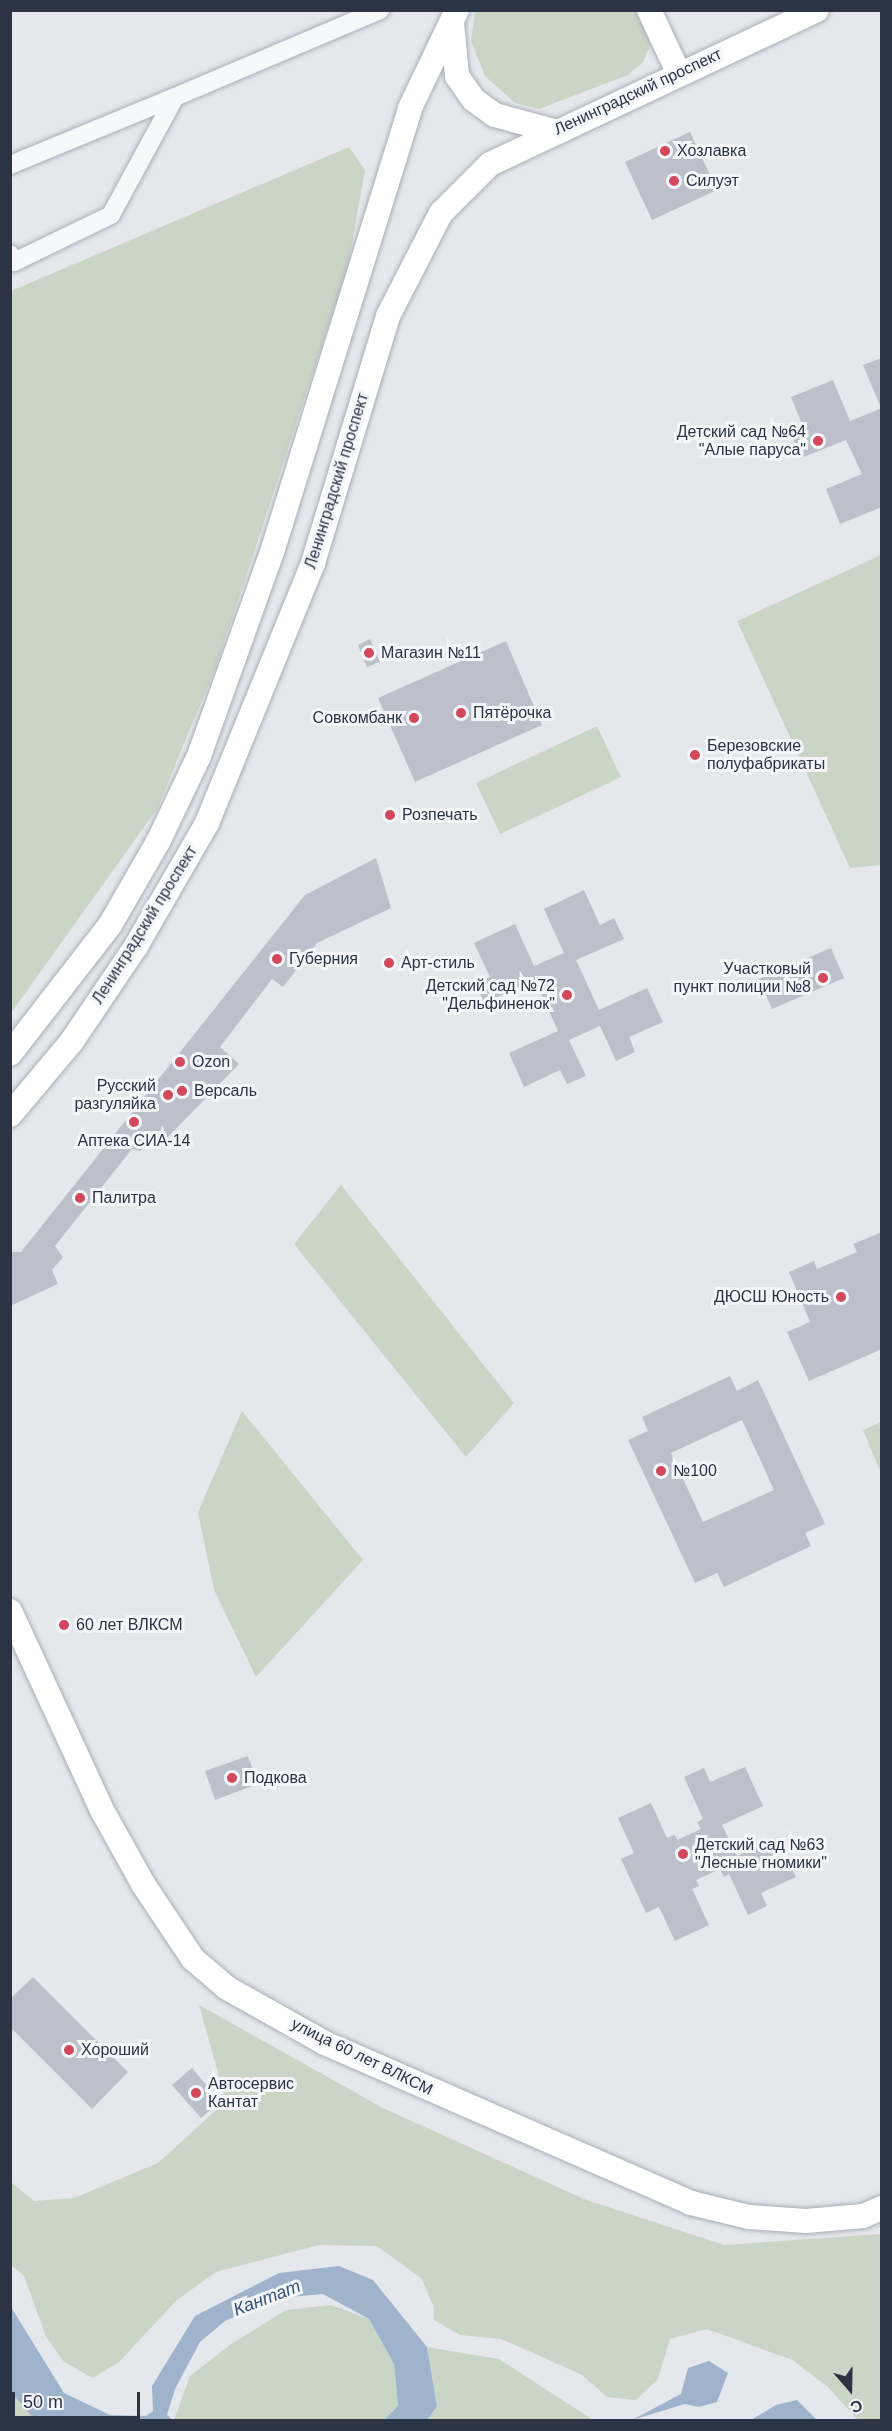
<!DOCTYPE html>
<html>
<head>
<meta charset="utf-8">
<style>
	body { margin:0 }
	#map { position:relative; width:892px; height:2431px; overflow:hidden; background:#e4e7ec; font-family:Helvetica,sans-serif }
	div>[style] { position:absolute }
	[style*='--x'] { left:calc(var(--x)*1px); top:calc(var(--y)*1px); width:calc(var(--w)*1px); rotate:calc(var(--a)*1deg) }
	.green>* { inset:0; background:#c9d6c5 }
	.water>* { inset:0; background:#9fb4cc }
	.building>* { inset:0; background:#bbc0ca }
	.roads { filter:drop-shadow(0 0 2px #a9aeb7) drop-shadow(0 0 2px #a9aeb7) }
	.street>* { height:18px; margin:-9px; padding:0 9px; transform-origin:9px; border-radius:9px; background:#f7f8fa }
	.secondary>* { height:24px; margin:-12px; padding:0 12px; transform-origin:12px; border-radius:12px; background:#fff }
	.dots>* { width:16px; height:16px; translate:-50% -50%; box-sizing:border-box; border:3px solid #f4f6f9; border-radius:50% }
	span { translate:-50% -50%; white-space:nowrap; text-align:center; line-height:1.15; -webkit-text-stroke:6px #f4f6f9; paint-order:stroke }
	.street-label { font-size:16px; color:#2b3445 }
	.poi-label { font-size:16px; color:#2b3445 }
	.left { translate:0 -50%; text-align:left }
	.right { translate:-100% -50%; text-align:right }
	.water-label { font-size:18px; color:#34527a; font-style:italic }
	.frame { position:absolute; inset:0; border:12px solid #2b3445; pointer-events:none }
	.north { position:absolute; left:820px; top:2359px; width:60px; height:60px; -webkit-text-stroke:4px #f4f6f9; paint-order:stroke; rotate:160deg; font-size:16px; font-weight:700; line-height:24px; text-align:center; color:#2b3445 }
	.north::after { content:''; display:block; margin:auto; width:21px; height:27px; background:#2b3445; clip-path:polygon(50% 0,100% 100%,50% 72%,0 100%) }
	.scale { position:absolute; left:12px; top:2392px; width:128px; height:27px; box-sizing:border-box; border:3px solid #2b3445; border-top:0; padding-left:8px; font-size:18px; line-height:21px; white-space:nowrap; color:#2b3445; -webkit-text-stroke:4px #f4f6f9; paint-order:stroke }
</style>
</head>
<body>
<div id="map">
	<div class="green">
		<div style="clip-path:polygon(475px 11px,641px 11px,650px 46px,643px 62px,628px 75px,539px 109px,515px 103px,485px 76px,471px 41px)"></div>
		<div style="clip-path:polygon(349px 147px,365px 170px,348px 266px,217px 664px,157px 809px,11px 1013px,11px 291px)"></div>
		<div style="clip-path:polygon(881px 555px,881px 865px,850px 868px,737px 621px)"></div>
		<div style="clip-path:polygon(597px 726px,621px 777px,500px 834px,476px 783px)"></div>
		<div style="clip-path:polygon(341px 1185px,514px 1403px,466px 1457px,294px 1244px)"></div>
		<div style="clip-path:polygon(242px 1411px,363px 1560px,256px 1677px,214px 1590px,198px 1512px)"></div>
		<div style="clip-path:polygon(881px 1422px,881px 1473px,863px 1430px)"></div>
		<div style="clip-path:polygon(199px 2005px,383px 2108px,584px 2199px,724px 2245px,881px 2234px,881px 2420px,858px 2420px,827px 2386px,792px 2360px,707px 2329px,670px 2339px,658px 2379px,636px 2400px,607px 2397px,582px 2375px,542px 2357px,501px 2339px,460px 2335px,434px 2320px,433px 2305px,421px 2278px,377px 2246px,319px 2245px,216px 2272px,177px 2300px,119px 2362px,93px 2378px,64px 2362px,46px 2337px,24px 2276px,11px 2265px,11px 2182px,34px 2201px,74px 2198px,158px 2163px,226px 2101px)"></div>
		<div style="clip-path:polygon(331px 2305px,369px 2319px,394px 2364px,398px 2407px,384px 2420px,174px 2420px,190px 2376px,230px 2345px,286px 2310px)"></div>
		<div style="clip-path:polygon(427px 2347px,499px 2359px,593px 2420px,427px 2420px,437px 2405px)"></div>
		<div style="clip-path:polygon(12px 2393px,30px 2412px,35px 2420px,11px 2420px)"></div>
	</div>
	<div class="water">
		<div style="clip-path:polygon(339px 2266px,373px 2280px,427px 2347px,437px 2406px,427px 2420px,384px 2420px,398px 2406px,394px 2364px,369px 2319px,323px 2294px,278px 2298px,225px 2321px,200px 2342px,175px 2389px,167px 2415px,173px 2420px,35px 2420px,11px 2392px,11px 2307px,64px 2393px,110px 2415px,146px 2416px,153px 2411px,152px 2386px,195px 2316px,279px 2273px)"></div>
		<div style="clip-path:polygon(709px 2361px,728px 2373px,717px 2402px,699px 2407px,685px 2404px,632px 2420px,681px 2394px,688px 2368px)"></div>
		<div style="clip-path:polygon(797px 2400px,817px 2420px,751px 2420px,776px 2405px)"></div>
	</div>
	<div class="building">
		<div style="clip-path:polygon(690px 132px,717px 190px,652px 220px,625px 162px)"></div>
		<div style="clip-path:polygon(882px 358px,882px 408px,881px 408px,863px 365px)"></div>
		<div style="clip-path:polygon(833px 380px,850px 421px,882px 408px,882px 507px,840px 524px,826px 489px,862px 474px,846px 440px,801px 458px,793px 439px,806px 434px,791px 397px)"></div>
		<div style="clip-path:polygon(370px 639px,380px 662px,367px 667px,358px 645px)"></div>
		<div style="clip-path:polygon(506px 641px,542px 725px,415px 782px,378px 698px)"></div>
		<div style="clip-path:polygon(376px 858px,391px 908px,317px 943px,283px 987px,272px 979px,220px 1047px,239px 1064px,168px 1137px,153px 1139px,140px 1151px,132px 1149px,55px 1246px,63px 1257px,52px 1270px,58px 1284px,10px 1306px,10px 1252px,21px 1252px,305px 895px)"></div>
		<div style="clip-path:polygon(584px 890px,600px 925px,614px 918px,624px 939px,576px 960px,599px 1010px,647px 988px,663px 1022px,629px 1037px,635px 1052px,616px 1061px,600px 1026px,569px 1040px,586px 1076px,567px 1084px,560px 1070px,524px 1087px,509px 1053px,558px 1031px,535px 980px,484px 1003px,476px 984px,490px 977px,474px 943px,515px 924px,534px 966px,564px 953px,544px 909px)"></div>
		<div style="clip-path:polygon(831px 948px,844px 978px,772px 1009px,759px 979px)"></div>
		<div style="clip-path:polygon(882px 1232px,882px 1349px,809px 1381px,787px 1332px,810px 1322px,789px 1272px,814px 1261px,817px 1269px,857px 1252px,853px 1244px)"></div>
		<div style="clip-path:polygon(evenodd,730px 1376px,737px 1391px,758px 1380px,825px 1524px,805px 1533px,811px 1546px,724px 1587px,717px 1573px,695px 1583px,628px 1440px,648px 1431px,642px 1417px,730px 1376px,742px 1420px,774px 1490px,703px 1522px,671px 1453px,742px 1420px)"></div>
		<div style="clip-path:polygon(248px 1756px,258px 1784px,215px 1800px,205px 1771px)"></div>
		<div style="clip-path:polygon(745px 1767px,763px 1806px,722px 1825px,737px 1856px,778px 1837px,796px 1877px,761px 1893px,767px 1906px,748px 1915px,729px 1874px,724px 1877px,720px 1869px,696px 1880px,699px 1886px,692px 1889px,709px 1925px,675px 1941px,659px 1907px,646px 1913px,621px 1859px,634px 1853px,618px 1818px,651px 1803px,667px 1838px,675px 1835px,677px 1840px,701px 1829px,697px 1822px,703px 1819px,684px 1777px,704px 1768px,710px 1782px)"></div>
		<div style="clip-path:polygon(33px 1977px,128px 2072px,92px 2109px,10px 2027px,10px 1999px)"></div>
		<div style="clip-path:polygon(192px 2068px,220px 2101px,201px 2118px,172px 2085px)"></div>
	</div>
	<div class="roads">
		<div class="street">
			<div style="--x:175;--y:97;--w:223;--a:-23"></div>
			<div style="--x:10;--y:165;--w:178;--a:-22.4"></div>
			<div style="--x:175;--y:97;--w:134;--a:118.5"></div>
			<div style="--x:111;--y:215;--w:108;--a:154.1"></div>
			<div style="--x:14;--y:262;--w:9;--a:-117"></div>
		</div>
		<div class="secondary">
			<div style="--x:649;--y:10;--w:71;--a:64.9"></div>
			<div style="--x:452;--y:22;--w:54;--a:84.7"></div>
			<div style="--x:457;--y:76;--w:29;--a:55"></div>
			<div style="--x:474;--y:100;--w:26;--a:36"></div>
			<div style="--x:495;--y:115;--w:60;--a:15.4"></div>
			<div style="--x:10;--y:1054;--w:163;--a:-52.2"></div>
			<div style="--x:110;--y:925;--w:96;--a:-60"></div>
			<div style="--x:158;--y:842;--w:95;--a:-64.5"></div>
			<div style="--x:199;--y:756;--w:220;--a:-70.3"></div>
			<div style="--x:273;--y:549;--w:462;--a:-72.7"></div>
			<div style="--x:410;--y:108;--w:109;--a:-64.4"></div>
			<div style="--x:10;--y:1115;--w:97;--a:-50"></div>
			<div style="--x:72;--y:1041;--w:115;--a:-56"></div>
			<div style="--x:136;--y:946;--w:142;--a:-60"></div>
			<div style="--x:207;--y:823;--w:281;--a:-67.8"></div>
			<div style="--x:313;--y:563;--w:258;--a:-73.1"></div>
			<div style="--x:388;--y:316;--w:116;--a:-62.8"></div>
			<div style="--x:441;--y:213;--w:69;--a:-45"></div>
			<div style="--x:490;--y:164;--w:361;--a:-25.2"></div>
			<div style="--x:10;--y:1611;--w:221;--a:65.2"></div>
			<div style="--x:103;--y:1812;--w:82;--a:60.9"></div>
			<div style="--x:143;--y:1884;--w:90;--a:56.3"></div>
			<div style="--x:193;--y:1959;--w:45;--a:40.5"></div>
			<div style="--x:227;--y:1988;--w:112;--a:29.3"></div>
			<div style="--x:325;--y:2043;--w:399;--a:23.6"></div>
			<div style="--x:691;--y:2203;--w:60;--a:13.6"></div>
			<div style="--x:749;--y:2217;--w:57;--a:4"></div>
			<div style="--x:806;--y:2221;--w:57;--a:-5"></div>
			<div style="--x:863;--y:2216;--w:21;--a:-23"></div>
		</div>
	</div>
	<div class="dots">
		<div style="left:665px;top:151px;background:#d1495b"></div>
		<div style="left:674px;top:181px;background:#d1495b"></div>
		<div style="left:818px;top:441px;background:#d1495b"></div>
		<div style="left:369px;top:653px;background:#d1495b"></div>
		<div style="left:461px;top:713px;background:#d1495b"></div>
		<div style="left:414px;top:718px;background:#d1495b"></div>
		<div style="left:695px;top:755px;background:#d1495b"></div>
		<div style="left:390px;top:815px;background:#d1495b"></div>
		<div style="left:277px;top:959px;background:#d1495b"></div>
		<div style="left:389px;top:963px;background:#d1495b"></div>
		<div style="left:823px;top:978px;background:#d1495b"></div>
		<div style="left:567px;top:995px;background:#d1495b"></div>
		<div style="left:180px;top:1062px;background:#d1495b"></div>
		<div style="left:182px;top:1091px;background:#d1495b"></div>
		<div style="left:168px;top:1095px;background:#d1495b"></div>
		<div style="left:134px;top:1122px;background:#d1495b"></div>
		<div style="left:80px;top:1198px;background:#d1495b"></div>
		<div style="left:841px;top:1297px;background:#d1495b"></div>
		<div style="left:661px;top:1471px;background:#d1495b"></div>
		<div style="left:64px;top:1625px;background:#d1495b"></div>
		<div style="left:232px;top:1778px;background:#d1495b"></div>
		<div style="left:683px;top:1854px;background:#d1495b"></div>
		<div style="left:69px;top:2050px;background:#d1495b"></div>
		<div style="left:196px;top:2093px;background:#d1495b"></div>
	</div>
	<div class="street-label">
		<span style="left:638px;top:92px;rotate:-25deg">Ленинградский проспект</span>
		<span style="left:337px;top:481px;rotate:-73deg">Ленинградский проспект</span>
		<span style="left:145px;top:925px;rotate:-58deg">Ленинградский проспект</span>
		<span style="left:362px;top:2057px;rotate:26deg">улица 60 лет ВЛКСМ</span>
	</div>
	<div class="poi-label">
		<span class="left" style="left:677px;top:151px">Хозлавка</span>
		<span class="left" style="left:686px;top:181px">Силуэт</span>
		<span class="right" style="left:806px;top:441px">Детский сад №64<br>"Алые паруса"</span>
		<span class="left" style="left:381px;top:653px">Магазин №11</span>
		<span class="left" style="left:473px;top:713px">Пятёрочка</span>
		<span class="right" style="left:402px;top:718px">Совкомбанк</span>
		<span class="left" style="left:707px;top:755px">Березовские<br>полуфабрикаты</span>
		<span class="left" style="left:402px;top:815px">Розпечать</span>
		<span class="left" style="left:289px;top:959px">Губерния</span>
		<span class="left" style="left:401px;top:963px">Арт-стиль</span>
		<span class="right" style="left:811px;top:978px">Участковый<br>пункт полиции №8</span>
		<span class="right" style="left:555px;top:995px">Детский сад №72<br>"Дельфиненок"</span>
		<span class="left" style="left:192px;top:1062px">Ozon</span>
		<span class="right" style="left:156px;top:1095px">Русский<br>разгуляйка</span>
		<span class="left" style="left:194px;top:1091px">Версаль</span>
		<span style="left:134px;top:1141px">Аптека СИА-14</span>
		<span class="left" style="left:92px;top:1198px">Палитра</span>
		<span class="right" style="left:829px;top:1297px">ДЮСШ Юность</span>
		<span class="left" style="left:673px;top:1471px">№100</span>
		<span class="left" style="left:76px;top:1625px">60 лет ВЛКСМ</span>
		<span class="left" style="left:244px;top:1778px">Подкова</span>
		<span class="left" style="left:695px;top:1854px">Детский сад №63<br>"Лесные гномики"</span>
		<span class="left" style="left:81px;top:2050px">Хороший</span>
		<span class="left" style="left:208px;top:2093px">Автосервис<br>Кантат</span>
	</div>
	<div class="water-label">
		<span style="left:267px;top:2298px;rotate:-21deg">Кантат</span>
	</div>
	<div class="frame"></div>
	<div class="north">С</div>
	<div class="scale">50 m</div>
</div>
</body>
</html>
